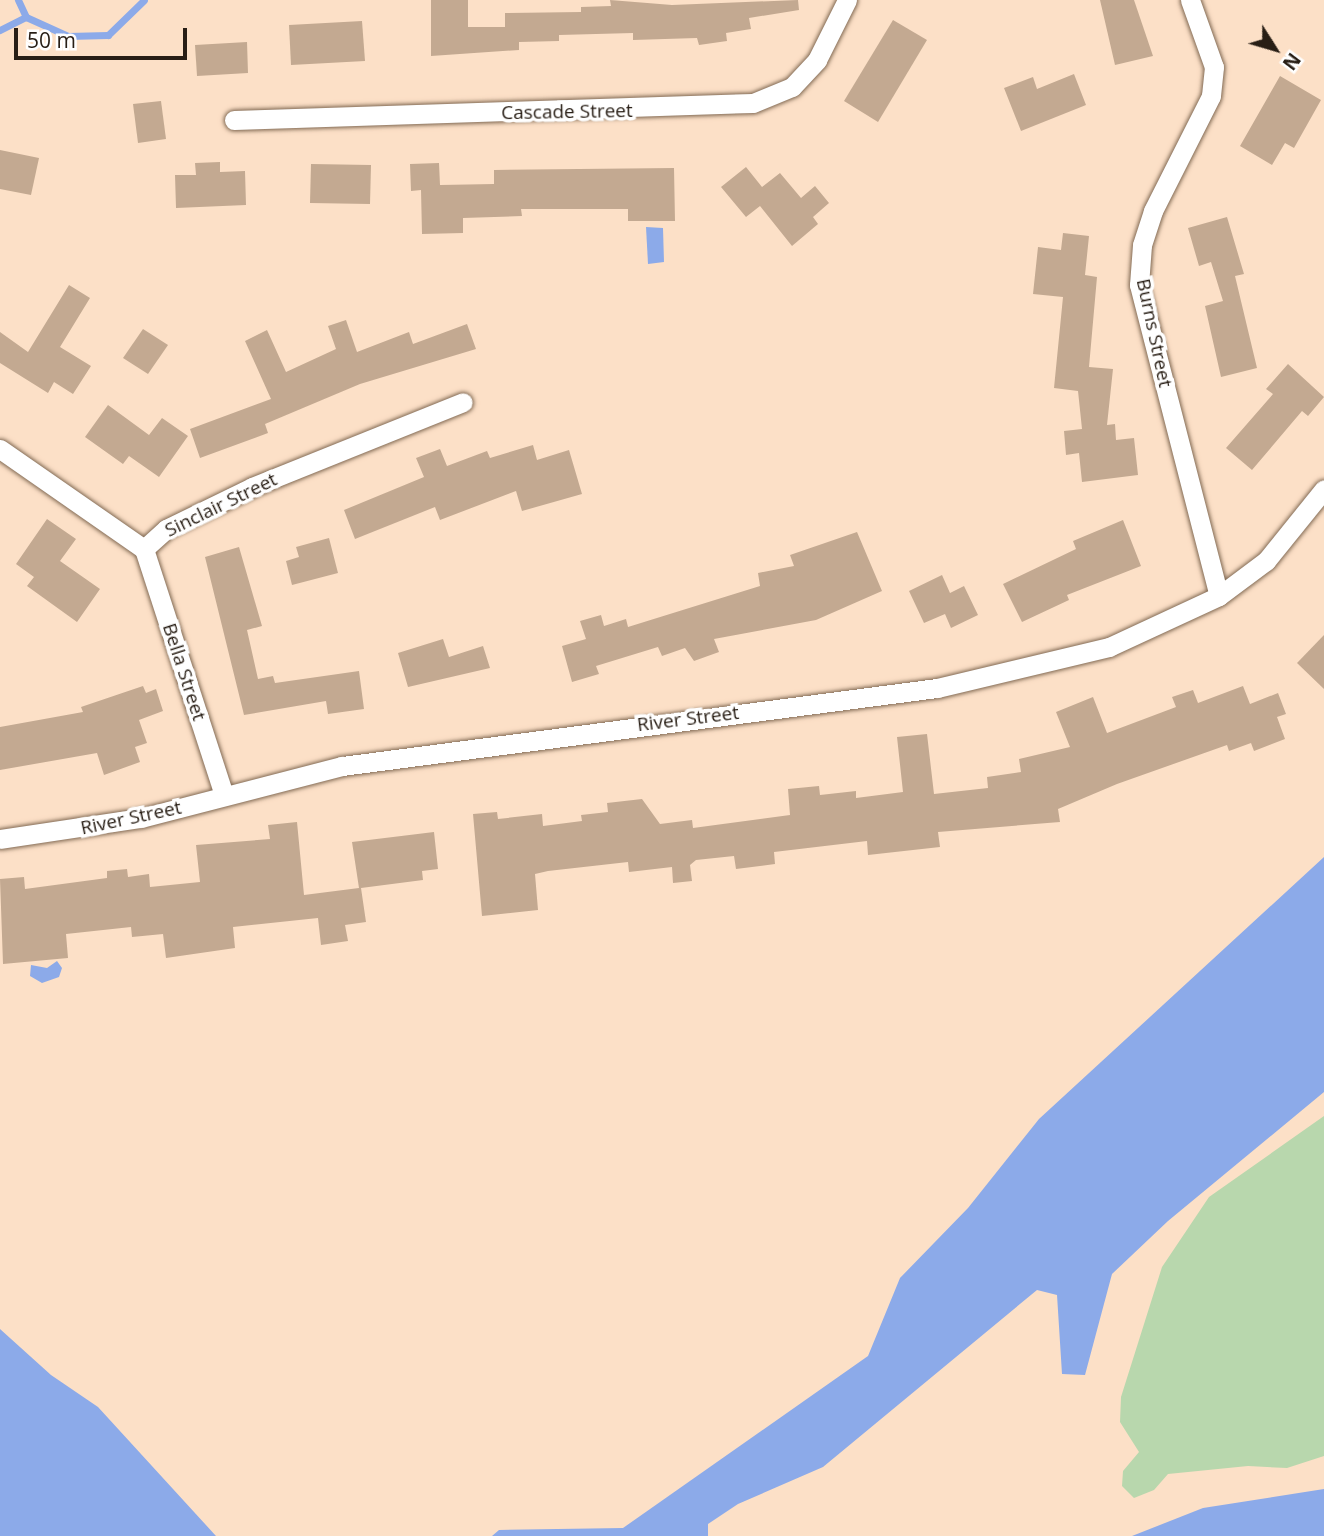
<!DOCTYPE html>
<html>
<head>
<meta charset="utf-8">
<style>
	body { margin:0 }
	#map { position:relative; width:1324px; height:1536px; overflow:hidden; background:#fce0c7; font-family:"Open Sans",sans-serif }
	div>[style] { position:absolute }
	[style*='--x'] { left:calc(var(--x)*1px); top:calc(var(--y)*1px); width:calc(var(--w)*1px); rotate:calc(var(--a)*1deg) }
	.green>* { inset:0; background:#b8d7ad }
	.water>* { inset:0; background:#8caae9 }
	.stream>* { height:7px; margin:-3.5px; padding:0 3.5px; transform-origin:3.5px; border-radius:3.5px; background:#8caae9 }
	.building>* { inset:0; background:#c3a991 }
	.roads { filter:drop-shadow(0 0 2px #826a54) drop-shadow(0 0 2px #826a54) }
	.minor>* { height:19px; margin:-9.5px; padding:0 9.5px; transform-origin:9.5px; border-radius:9.5px; background:#fff }
	span { translate:-50% -50%; white-space:nowrap; text-align:center; line-height:1.15; -webkit-text-stroke:7px #fff; paint-order:stroke }
	.street-label { font-size:19px; color:#281e15 }
	.north { position:absolute; left:1240px; top:14px; width:70px; height:70px; -webkit-text-stroke:5px #fff; paint-order:stroke; rotate:127deg; font-size:19px; font-weight:700; line-height:28px; text-align:center; color:#281e15 }
	.north::after { content:''; display:block; margin:auto; width:24px; height:32px; background:#281e15; clip-path:polygon(50% 0,100% 100%,50% 72%,0 100%) }
	.scale { position:absolute; left:14px; top:28px; width:173px; height:32px; box-sizing:border-box; border:4px solid #281e15; border-top:0; padding-left:9px; font-size:21px; line-height:24px; white-space:nowrap; color:#281e15; -webkit-text-stroke:5px #fff; paint-order:stroke }
</style>
</head>
<body>
<div id="map">
	<div class="green">
		<div style="clip-path:polygon(1324px 1116px,1324px 1456px,1287px 1468px,1248px 1466px,1168px 1474px,1154px 1490px,1134px 1498px,1122px 1486px,1123px 1471px,1139px 1452px,1120px 1422px,1121px 1397px,1162px 1267px,1209px 1197px)"></div>
	</div>
	<div class="water">
		<div style="clip-path:polygon(646px 227px,663px 228px,664px 262px,648px 264px)"></div>
		<div style="clip-path:polygon(1324px 857px,1324px 1092px,1168px 1221px,1112px 1274px,1085px 1375px,1062px 1374px,1057px 1295px,1037px 1290px,823px 1467px,738px 1504px,708px 1524px,708px 1536px,492px 1536px,499px 1530px,623px 1528px,868px 1356px,900px 1278px,968px 1208px,1039px 1119px)"></div>
		<div style="clip-path:polygon(57px 961px,62px 968px,59px 977px,42px 983px,30px 976px,31px 965px,47px 968px)"></div>
		<div style="clip-path:polygon(0 1329px,51px 1375px,98px 1407px,216px 1536px,0 1536px)"></div>
		<div style="clip-path:polygon(1324px 1489px,1324px 1536px,1132px 1536px,1203px 1508px)"></div>
	</div>
	<div class="stream">
		<div style="--x:26;--y:17;--w:46;--a:24.3"></div>
		<div style="--x:68;--y:36;--w:40;--a:-1.4"></div>
		<div style="--x:108;--y:35;--w:50;--a:-44.2"></div>
		<div style="--x:0;--y:30;--w:29;--a:-27"></div>
		<div style="--x:26;--y:17;--w:19;--a:-115"></div>
	</div>
	<div class="building">
		<div style="clip-path:polygon(431px 0,468px 0,468px 27px,505px 27px,505px 13px,581px 12px,581px 7px,611px 6px,610px 0,672px 5px,798px 0,799px 10px,749px 18px,751px 29px,726px 33px,727px 41px,699px 45px,697px 38px,633px 40px,633px 33px,559px 35px,559px 41px,519px 42px,519px 50px,431px 56px)"></div>
		<div style="clip-path:polygon(1100px 0,1134px 0,1153px 56px,1115px 65px)"></div>
		<div style="clip-path:polygon(893px 20px,927px 40px,878px 122px,844px 101px)"></div>
		<div style="clip-path:polygon(362px 21px,365px 61px,291px 65px,289px 25px)"></div>
		<div style="clip-path:polygon(247px 42px,248px 73px,197px 76px,195px 45px)"></div>
		<div style="clip-path:polygon(1074px 74px,1086px 105px,1021px 131px,1004px 88px,1033px 77px,1037px 89px)"></div>
		<div style="clip-path:polygon(1280px 76px,1321px 100px,1294px 148px,1285px 143px,1272px 165px,1240px 146px)"></div>
		<div style="clip-path:polygon(161px 101px,166px 139px,138px 143px,133px 104px)"></div>
		<div style="clip-path:polygon(0 150px,39px 158px,31px 195px,0 189px)"></div>
		<div style="clip-path:polygon(220px 162px,220px 172px,245px 171px,246px 205px,176px 208px,175px 175px,196px 175px,195px 163px)"></div>
		<div style="clip-path:polygon(439px 163px,440px 185px,494px 184px,494px 170px,674px 168px,675px 221px,628px 221px,628px 209px,521px 209px,522px 216px,463px 218px,463px 233px,422px 234px,421px 190px,411px 191px,410px 164px)"></div>
		<div style="clip-path:polygon(311px 164px,371px 165px,370px 204px,310px 203px)"></div>
		<div style="clip-path:polygon(746px 167px,762px 187px,780px 173px,801px 198px,815px 186px,829px 203px,813px 217px,818px 224px,792px 246px,760px 206px,746px 217px,721px 187px)"></div>
		<div style="clip-path:polygon(1227px 217px,1244px 274px,1235px 276px,1257px 368px,1221px 377px,1205px 306px,1223px 301px,1211px 262px,1199px 266px,1188px 228px)"></div>
		<div style="clip-path:polygon(1063px 233px,1089px 236px,1085px 275px,1097px 277px,1089px 367px,1113px 369px,1107px 425px,1115px 424px,1116px 440px,1134px 438px,1138px 475px,1082px 482px,1079px 453px,1066px 455px,1064px 431px,1082px 429px,1078px 391px,1054px 388px,1063px 297px,1033px 294px,1038px 247px,1061px 250px)"></div>
		<div style="clip-path:polygon(69px 285px,90px 298px,60px 347px,91px 366px,73px 394px,54px 382px,48px 393px,0 363px,0 332px,28px 352px)"></div>
		<div style="clip-path:polygon(346px 320px,357px 352px,409px 332px,413px 344px,467px 324px,476px 349px,360px 384px,265px 424px,268px 433px,200px 458px,190px 429px,271px 399px,245px 341px,267px 330px,286px 372px,336px 349px,328px 326px)"></div>
		<div style="clip-path:polygon(143px 329px,168px 345px,148px 374px,123px 358px)"></div>
		<div style="clip-path:polygon(1288px 364px,1324px 397px,1308px 416px,1302px 411px,1252px 470px,1226px 448px,1273px 394px,1266px 389px)"></div>
		<div style="clip-path:polygon(108px 405px,149px 435px,162px 418px,188px 436px,159px 477px,129px 456px,123px 464px,85px 437px)"></div>
		<div style="clip-path:polygon(533px 445px,537px 460px,569px 450px,582px 494px,522px 511px,516px 491px,440px 520px,435px 507px,355px 539px,344px 510px,424px 477px,416px 458px,440px 449px,447px 466px,487px 451px,490px 458px)"></div>
		<div style="clip-path:polygon(47px 519px,76px 539px,60px 561px,100px 589px,77px 622px,27px 586px,34px 577px,16px 564px)"></div>
		<div style="clip-path:polygon(1123px 520px,1141px 566px,1067px 595px,1069px 600px,1022px 622px,1003px 584px,1076px 549px,1073px 541px)"></div>
		<div style="clip-path:polygon(857px 532px,882px 591px,816px 620px,714px 639px,719px 652px,694px 661px,685px 648px,662px 656px,658px 647px,596px 666px,599px 674px,572px 682px,562px 646px,586px 639px,580px 621px,601px 615px,604px 626px,626px 619px,628px 627px,760px 586px,758px 573px,794px 566px,790px 555px)"></div>
		<div style="clip-path:polygon(329px 538px,338px 573px,292px 585px,286px 561px,299px 557px,296px 547px)"></div>
		<div style="clip-path:polygon(239px 547px,262px 626px,247px 630px,258px 679px,273px 676px,275px 683px,359px 671px,364px 709px,328px 714px,326px 701px,244px 715px,205px 557px)"></div>
		<div style="clip-path:polygon(942px 575px,950px 593px,964px 586px,978px 615px,951px 628px,945px 614px,924px 623px,909px 591px)"></div>
		<div style="clip-path:polygon(1324px 635px,1324px 689px,1297px 663px)"></div>
		<div style="clip-path:polygon(443px 639px,449px 657px,483px 646px,490px 668px,408px 687px,398px 653px)"></div>
		<div style="clip-path:polygon(143px 686px,146px 693px,156px 689px,163px 711px,139px 720px,147px 743px,135px 747px,140px 762px,104px 775px,97px 753px,0 770px,0 727px,83px 712px,81px 707px)"></div>
		<div style="clip-path:polygon(1243px 686px,1250px 704px,1278px 693px,1286px 714px,1277px 717px,1285px 739px,1254px 751px,1251px 743px,1229px 751px,1227px 745px,1117px 784px,1058px 809px,1060px 822px,938px 832px,940px 847px,868px 855px,867px 841px,774px 852px,775px 864px,736px 869px,734px 856px,696px 860px,690px 865px,692px 881px,673px 883px,672px 867px,629px 872px,628px 862px,548px 871px,535px 874px,538px 910px,482px 916px,473px 814px,497px 812px,498px 819px,542px 814px,543px 826px,582px 821px,581px 815px,608px 812px,607px 803px,642px 799px,660px 824px,692px 820px,693px 828px,790px 815px,788px 789px,819px 786px,820px 795px,856px 791px,856px 798px,903px 792px,897px 737px,927px 734px,934px 794px,988px 788px,987px 777px,1021px 772px,1019px 759px,1070px 747px,1056px 712px,1093px 697px,1107px 733px,1176px 707px,1172px 697px,1193px 690px,1198px 703px)"></div>
		<div style="clip-path:polygon(297px 822px,304px 895px,359px 888px,352px 842px,434px 832px,438px 869px,422px 871px,423px 880px,361px 888px,366px 922px,345px 925px,348px 941px,321px 945px,318px 918px,233px 927px,235px 948px,166px 958px,163px 934px,132px 937px,131px 927px,66px 934px,68px 958px,3px 964px,0 879px,24px 877px,25px 889px,107px 878px,107px 871px,127px 869px,128px 877px,149px 874px,150px 887px,200px 882px,196px 845px,270px 839px,268px 825px)"></div>
	</div>
	<div class="roads">
		<div class="minor">
			<div style="--x:1190;--y:0;--w:71;--a:70.3"></div>
			<div style="--x:1214;--y:67;--w:29;--a:96"></div>
			<div style="--x:1211;--y:96;--w:129;--a:116.8"></div>
			<div style="--x:1153;--y:211;--w:36;--a:108"></div>
			<div style="--x:1142;--y:245;--w:40;--a:94.3"></div>
			<div style="--x:1139;--y:285;--w:321;--a:75.6"></div>
			<div style="--x:234;--y:120;--w:519;--a:-1.88"></div>
			<div style="--x:753;--y:103;--w:42;--a:-22.3"></div>
			<div style="--x:792;--y:87;--w:37;--a:-47"></div>
			<div style="--x:817;--y:60;--w:67;--a:-63.4"></div>
			<div style="--x:0;--y:449;--w:175;--a:34.8"></div>
			<div style="--x:144;--y:549;--w:30;--a:-42"></div>
			<div style="--x:166;--y:529;--w:96;--a:-26"></div>
			<div style="--x:252;--y:487;--w:227;--a:-21.9"></div>
			<div style="--x:144;--y:549;--w:259;--a:72"></div>
			<div style="--x:0;--y:839;--w:143;--a:-8.5"></div>
			<div style="--x:141;--y:818;--w:208;--a:-14.5"></div>
			<div style="--x:342;--y:766;--w:600;--a:-7.47"></div>
			<div style="--x:937;--y:688;--w:177;--a:-13.4"></div>
			<div style="--x:1109;--y:647;--w:121;--a:-24.9"></div>
			<div style="--x:1219;--y:596;--w:59;--a:-36.7"></div>
			<div style="--x:1266;--y:561;--w:92;--a:-51.1"></div>
		</div>
	</div>
	<div class="street-label">
		<span style="left:567px;top:112px;rotate:-1deg">Cascade Street</span>
		<span style="left:1154px;top:333px;rotate:78deg">Burns Street</span>
		<span style="left:221px;top:505px;rotate:-26deg">Sinclair Street</span>
		<span style="left:184px;top:672px;rotate:72deg">Bella Street</span>
		<span style="left:688px;top:719px;rotate:-7deg">River Street</span>
		<span style="left:131px;top:818px;rotate:-12deg">River Street</span>
	</div>
	<div class="north">N</div>
	<div class="scale">50 m</div>
</div>
</body>
</html>
